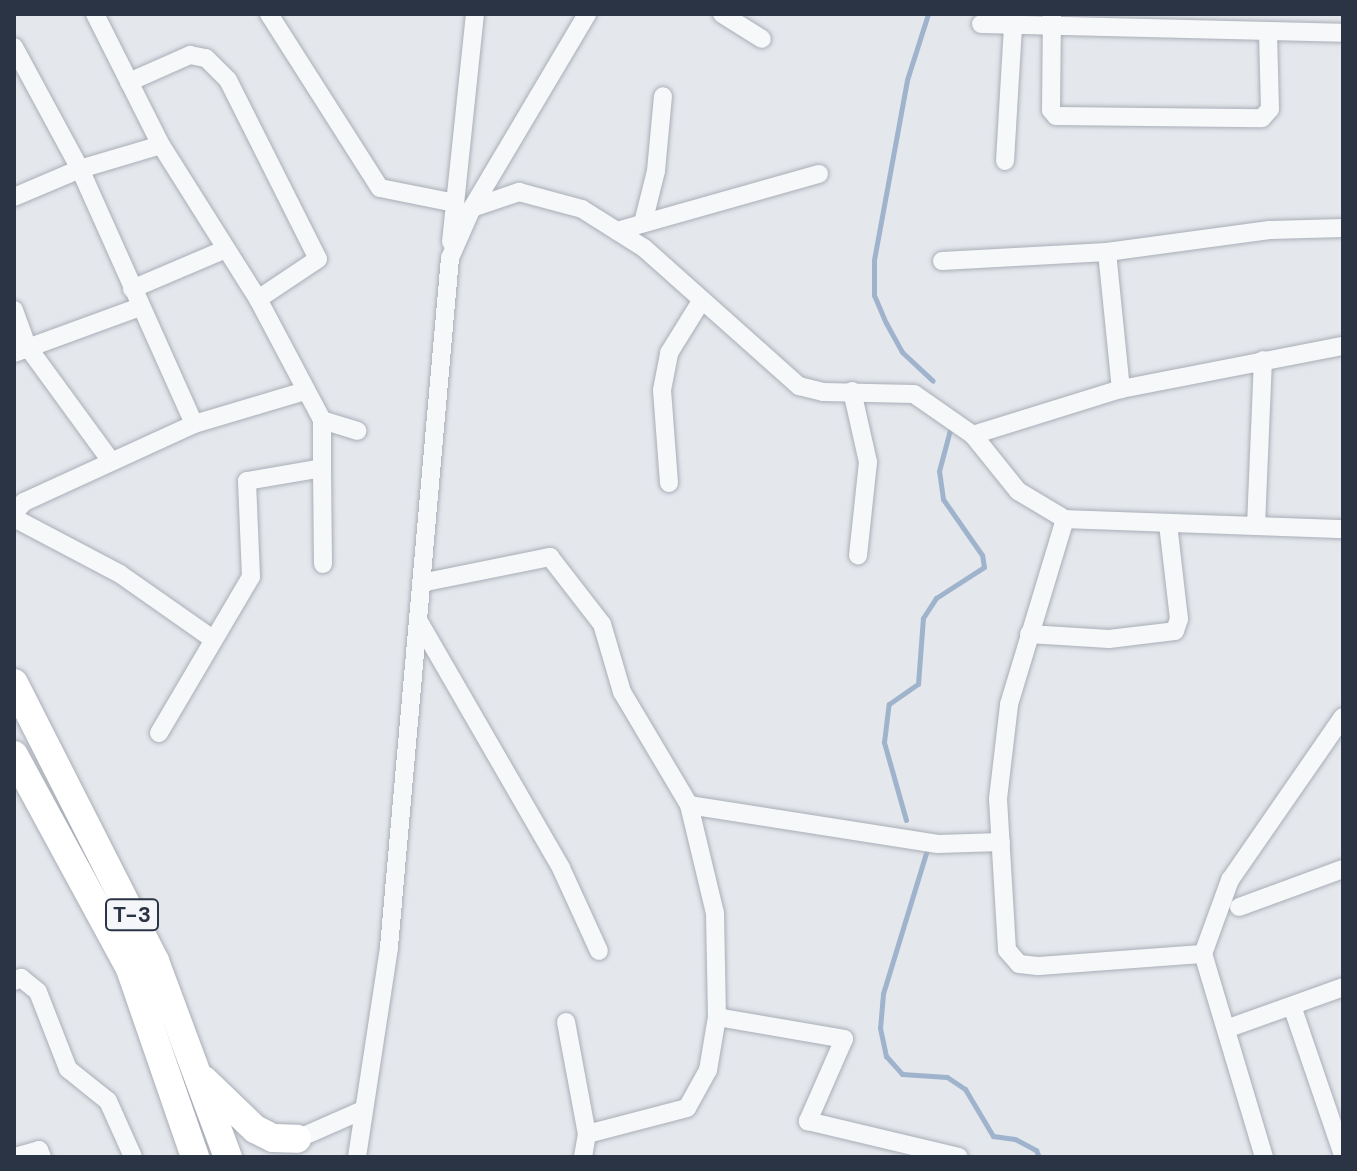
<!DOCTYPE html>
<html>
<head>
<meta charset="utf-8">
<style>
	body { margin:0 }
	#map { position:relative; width:1357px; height:1171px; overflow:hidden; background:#e4e7ec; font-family:"DM Sans",sans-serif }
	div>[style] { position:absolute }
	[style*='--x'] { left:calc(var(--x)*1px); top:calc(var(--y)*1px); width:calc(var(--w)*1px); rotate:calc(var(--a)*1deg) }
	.stream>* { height:5px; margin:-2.5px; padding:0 2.5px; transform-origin:2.5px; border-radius:2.5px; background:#9fb4cc }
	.roads { filter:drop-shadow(0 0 2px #a9aeb7) drop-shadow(0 0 2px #a9aeb7) }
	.minor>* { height:18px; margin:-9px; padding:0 9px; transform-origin:9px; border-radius:9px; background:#f7f8fa }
	.primary>* { height:28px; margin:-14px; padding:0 14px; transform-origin:14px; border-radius:14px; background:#fff }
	span { translate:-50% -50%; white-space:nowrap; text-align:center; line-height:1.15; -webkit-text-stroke:8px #f4f6f9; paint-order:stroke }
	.shield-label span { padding:2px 6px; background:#f4f6f9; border:2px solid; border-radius:6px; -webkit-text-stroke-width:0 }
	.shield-label { font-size:22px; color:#2b3445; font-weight:700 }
	.frame { position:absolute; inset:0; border:16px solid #2b3445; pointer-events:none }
</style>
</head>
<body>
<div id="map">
	<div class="stream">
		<div style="--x:928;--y:14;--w:69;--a:107.7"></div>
		<div style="--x:907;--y:80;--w:183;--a:100.4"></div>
		<div style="--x:874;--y:260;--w:35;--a:90"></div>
		<div style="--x:874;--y:295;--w:30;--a:67"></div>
		<div style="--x:886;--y:323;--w:33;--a:61"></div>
		<div style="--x:902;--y:352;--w:42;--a:43.1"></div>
		<div style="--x:906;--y:820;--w:81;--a:-105.8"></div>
		<div style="--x:884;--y:742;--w:38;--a:-83"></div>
		<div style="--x:889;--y:704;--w:35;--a:-35"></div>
		<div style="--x:918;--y:684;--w:66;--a:-85.7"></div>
		<div style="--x:923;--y:618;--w:24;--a:-57"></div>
		<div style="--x:936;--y:598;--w:57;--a:-32.9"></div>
		<div style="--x:984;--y:567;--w:12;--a:-99"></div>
		<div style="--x:982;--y:555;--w:68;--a:-124.9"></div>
		<div style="--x:943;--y:499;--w:28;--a:-98"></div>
		<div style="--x:939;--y:471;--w:42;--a:-75"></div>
		<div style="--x:926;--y:853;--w:147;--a:107"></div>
		<div style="--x:883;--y:994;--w:34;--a:95"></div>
		<div style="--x:880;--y:1028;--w:29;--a:78"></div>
		<div style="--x:886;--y:1056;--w:24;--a:48"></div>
		<div style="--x:902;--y:1074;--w:45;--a:3.8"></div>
		<div style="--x:947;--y:1077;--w:22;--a:34"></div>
		<div style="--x:965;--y:1089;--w:55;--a:59.2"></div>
		<div style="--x:993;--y:1136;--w:22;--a:8"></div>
		<div style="--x:1015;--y:1139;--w:24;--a:28"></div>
		<div style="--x:1036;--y:1150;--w:8;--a:67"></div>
	</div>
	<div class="roads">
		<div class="minor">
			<div style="--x:95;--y:14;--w:147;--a:63.3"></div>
			<div style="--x:161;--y:145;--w:182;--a:57.8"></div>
			<div style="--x:258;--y:299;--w:137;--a:62.1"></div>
			<div style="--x:322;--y:420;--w:37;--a:17"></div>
			<div style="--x:269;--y:14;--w:206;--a:57.5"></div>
			<div style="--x:380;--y:188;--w:76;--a:11.3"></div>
			<div style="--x:722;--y:14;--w:47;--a:32"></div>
			<div style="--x:1052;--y:14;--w:96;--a:90.6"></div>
			<div style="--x:1051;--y:110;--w:8;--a:50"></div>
			<div style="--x:1056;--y:116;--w:206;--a:0.6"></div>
			<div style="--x:1262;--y:118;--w:12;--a:-48"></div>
			<div style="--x:1270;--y:109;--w:77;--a:-91.5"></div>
			<div style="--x:981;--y:24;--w:362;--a:1.4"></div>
			<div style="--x:14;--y:47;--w:139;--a:61.6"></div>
			<div style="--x:80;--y:169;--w:279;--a:65.9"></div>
			<div style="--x:129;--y:82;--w:67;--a:-23.9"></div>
			<div style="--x:190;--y:55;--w:16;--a:11"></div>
			<div style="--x:206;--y:58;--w:31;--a:45"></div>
			<div style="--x:228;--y:80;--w:200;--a:63.3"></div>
			<div style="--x:318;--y:259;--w:72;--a:146.3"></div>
			<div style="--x:1005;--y:161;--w:135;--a:-86.6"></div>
			<div style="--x:14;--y:197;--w:72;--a:-23"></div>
			<div style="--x:80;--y:169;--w:84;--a:-16.5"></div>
			<div style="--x:472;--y:208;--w:50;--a:-18.8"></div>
			<div style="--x:519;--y:192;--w:65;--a:15.1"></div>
			<div style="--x:582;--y:209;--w:73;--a:32.2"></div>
			<div style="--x:644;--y:248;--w:208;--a:41.7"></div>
			<div style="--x:799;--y:386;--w:25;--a:14"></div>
			<div style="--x:823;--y:392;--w:91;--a:1.3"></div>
			<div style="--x:914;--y:394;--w:72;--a:34.8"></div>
			<div style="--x:973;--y:435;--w:72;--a:51.2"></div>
			<div style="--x:1018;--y:491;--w:55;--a:30.8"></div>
			<div style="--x:1065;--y:519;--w:278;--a:2.1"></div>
			<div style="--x:643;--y:223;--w:54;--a:-76"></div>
			<div style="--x:656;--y:171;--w:75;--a:-84.7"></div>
			<div style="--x:617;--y:231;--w:210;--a:-15.8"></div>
			<div style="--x:451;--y:242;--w:229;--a:-84"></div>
			<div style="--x:1107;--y:252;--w:138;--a:84.2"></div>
			<div style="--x:942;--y:261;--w:165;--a:-3.1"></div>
			<div style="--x:1107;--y:252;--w:164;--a:-7.7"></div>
			<div style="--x:1270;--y:230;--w:73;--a:-1.6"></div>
			<div style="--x:132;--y:289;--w:102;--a:-23.1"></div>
			<div style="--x:14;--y:310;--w:38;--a:70"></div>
			<div style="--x:27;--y:346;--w:141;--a:53.9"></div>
			<div style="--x:14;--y:353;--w:134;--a:-20.1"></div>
			<div style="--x:852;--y:391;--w:73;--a:77.3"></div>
			<div style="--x:868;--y:462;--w:94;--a:96.1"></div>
			<div style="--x:322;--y:420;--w:48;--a:90"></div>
			<div style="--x:973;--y:435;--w:155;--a:-17.3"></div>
			<div style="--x:1121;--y:389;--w:226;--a:-11"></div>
			<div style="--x:669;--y:483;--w:93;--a:-94.3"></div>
			<div style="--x:662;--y:390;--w:38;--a:-79"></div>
			<div style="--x:669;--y:353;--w:59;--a:-58.2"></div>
			<div style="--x:14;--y:513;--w:15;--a:-48"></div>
			<div style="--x:24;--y:502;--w:187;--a:-24.6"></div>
			<div style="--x:194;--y:424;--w:116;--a:-16.6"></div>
			<div style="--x:14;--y:518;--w:120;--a:27.8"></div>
			<div style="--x:120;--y:574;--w:113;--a:35"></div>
			<div style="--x:1065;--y:519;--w:194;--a:106.8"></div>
			<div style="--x:1009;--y:705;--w:95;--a:96.7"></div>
			<div style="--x:998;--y:799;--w:151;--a:86.6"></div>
			<div style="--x:1007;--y:950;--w:18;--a:49"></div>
			<div style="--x:1019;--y:964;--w:19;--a:6"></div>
			<div style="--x:1038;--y:966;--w:165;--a:-4.2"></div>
			<div style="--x:1256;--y:526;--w:166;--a:-87.6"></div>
			<div style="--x:421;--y:583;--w:132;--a:-11.4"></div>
			<div style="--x:550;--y:557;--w:85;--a:52.2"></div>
			<div style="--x:602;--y:624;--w:71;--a:73.6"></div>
			<div style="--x:622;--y:692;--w:131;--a:59.3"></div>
			<div style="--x:689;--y:805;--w:111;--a:76.5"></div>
			<div style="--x:715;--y:913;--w:104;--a:88.9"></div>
			<div style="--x:717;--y:1017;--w:54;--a:99.6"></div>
			<div style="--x:708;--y:1070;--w:43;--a:118.9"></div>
			<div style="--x:687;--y:1108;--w:103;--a:165.4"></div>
			<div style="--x:587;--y:1134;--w:23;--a:100"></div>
			<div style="--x:418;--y:620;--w:286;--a:60"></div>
			<div style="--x:561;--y:868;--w:91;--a:65.4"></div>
			<div style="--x:1029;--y:634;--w:80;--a:3.6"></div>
			<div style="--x:1109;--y:639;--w:66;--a:-6.9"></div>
			<div style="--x:1175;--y:631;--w:13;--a:-72"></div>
			<div style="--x:1179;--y:619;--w:96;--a:-96.6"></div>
			<div style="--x:159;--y:733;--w:181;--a:-59.5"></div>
			<div style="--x:251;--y:577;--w:96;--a:-92.4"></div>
			<div style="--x:247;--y:481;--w:76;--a:-9.8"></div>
			<div style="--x:322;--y:468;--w:96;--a:89.4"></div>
			<div style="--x:689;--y:805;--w:252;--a:8.9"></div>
			<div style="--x:938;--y:844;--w:63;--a:-1.8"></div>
			<div style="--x:1239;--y:907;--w:111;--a:-20.1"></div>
			<div style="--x:14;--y:981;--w:8;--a:-23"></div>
			<div style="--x:21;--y:978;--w:22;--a:39"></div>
			<div style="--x:38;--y:992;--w:83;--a:68.7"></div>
			<div style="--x:68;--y:1069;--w:51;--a:38.7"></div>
			<div style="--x:108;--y:1101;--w:61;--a:65.9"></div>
			<div style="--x:1292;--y:1006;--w:157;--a:71.1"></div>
			<div style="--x:717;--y:1017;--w:129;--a:9.8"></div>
			<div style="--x:844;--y:1039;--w:90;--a:113.7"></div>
			<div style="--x:808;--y:1121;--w:155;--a:13.4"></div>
			<div style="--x:566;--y:1022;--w:114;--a:79.4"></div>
			<div style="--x:1226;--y:1029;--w:124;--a:-19.7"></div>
			<div style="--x:297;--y:1139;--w:72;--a:-23.7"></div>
			<div style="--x:15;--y:1157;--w:25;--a:-16"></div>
			<div style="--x:39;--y:1150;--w:8;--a:67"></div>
			<div style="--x:357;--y:1157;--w:212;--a:-81.3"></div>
			<div style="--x:389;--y:947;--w:692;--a:-84.94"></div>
			<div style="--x:450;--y:258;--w:55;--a:-66.3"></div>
			<div style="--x:472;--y:208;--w:226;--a:-59.3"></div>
			<div style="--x:1264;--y:1157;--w:212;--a:-106.7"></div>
			<div style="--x:1203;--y:954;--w:79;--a:-70"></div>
			<div style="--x:1230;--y:880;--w:198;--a:-55.3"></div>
		</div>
		<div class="primary">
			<div style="--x:14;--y:683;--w:312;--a:63.1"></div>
			<div style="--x:155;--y:961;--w:209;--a:69.6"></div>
			<div style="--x:14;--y:755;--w:243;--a:61.5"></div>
			<div style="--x:130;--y:969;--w:199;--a:70.9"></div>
			<div style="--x:204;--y:1080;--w:71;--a:43.9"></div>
			<div style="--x:255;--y:1129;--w:20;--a:27"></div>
			<div style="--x:273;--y:1138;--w:24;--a:2"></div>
		</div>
	</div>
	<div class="shield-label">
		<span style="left:132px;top:915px">T-3</span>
	</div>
	<div class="frame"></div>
</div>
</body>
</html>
